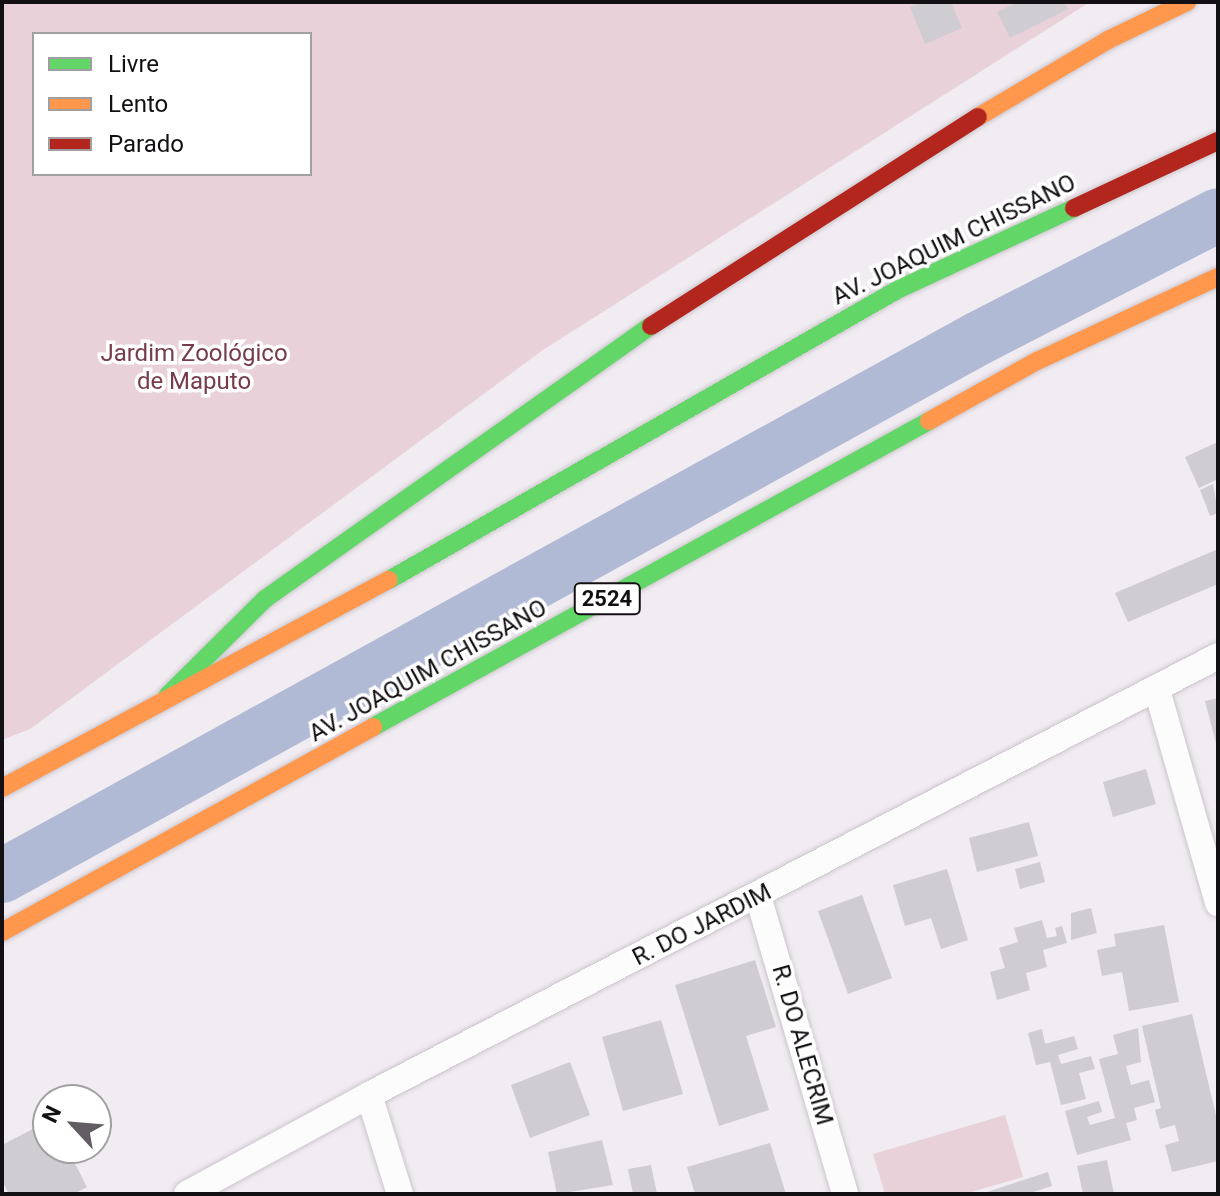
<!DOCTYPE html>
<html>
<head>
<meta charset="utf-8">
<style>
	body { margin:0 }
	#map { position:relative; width:1220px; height:1196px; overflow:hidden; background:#f1ebf2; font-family:Roboto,sans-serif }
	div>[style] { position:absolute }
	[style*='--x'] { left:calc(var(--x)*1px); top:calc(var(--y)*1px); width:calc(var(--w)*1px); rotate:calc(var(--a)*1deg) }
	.green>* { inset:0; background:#e8d1d8 }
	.river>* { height:54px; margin:-27px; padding:0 27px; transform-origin:27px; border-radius:27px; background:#b1bad5 }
	.building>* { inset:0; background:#cfccd2 }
	.roads { filter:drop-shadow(0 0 2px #cac6cb) drop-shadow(0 0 2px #cac6cb) }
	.street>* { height:26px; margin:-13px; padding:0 13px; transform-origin:13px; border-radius:13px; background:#fdfcfd }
	.fast>* { height:18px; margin:-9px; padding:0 9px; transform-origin:9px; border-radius:9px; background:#63d668 }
	.slow>* { height:18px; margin:-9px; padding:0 9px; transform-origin:9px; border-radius:9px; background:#ff974d }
	.jam>* { height:18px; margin:-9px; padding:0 9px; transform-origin:9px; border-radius:9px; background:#b3261e }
	span { translate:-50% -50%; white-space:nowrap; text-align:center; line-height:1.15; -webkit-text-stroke:7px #fff; paint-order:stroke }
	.shield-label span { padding:2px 6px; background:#fff; border:2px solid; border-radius:6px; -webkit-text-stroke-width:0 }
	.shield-label { font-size:22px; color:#131014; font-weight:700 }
	.street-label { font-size:24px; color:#131014 }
	.park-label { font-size:24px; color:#773c49 }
	.frame { position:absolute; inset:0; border:4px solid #131014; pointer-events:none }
	.legend { position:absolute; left:32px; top:32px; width:280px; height:144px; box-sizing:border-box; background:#fff; border:2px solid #a19fa1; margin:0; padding:10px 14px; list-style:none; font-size:24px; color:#131014 }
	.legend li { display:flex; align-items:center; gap:16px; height:40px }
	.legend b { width:40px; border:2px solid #a19fa1 }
	.north { position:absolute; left:32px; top:1084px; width:80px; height:80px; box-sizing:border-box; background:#fff; border:2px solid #a19fa1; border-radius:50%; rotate:296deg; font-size:22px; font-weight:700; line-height:32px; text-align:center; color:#131014 }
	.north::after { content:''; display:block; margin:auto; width:28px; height:36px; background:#615d62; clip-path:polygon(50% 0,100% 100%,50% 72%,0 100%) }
</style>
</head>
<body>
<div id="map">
	<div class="green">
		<div style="clip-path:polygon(evenodd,2px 2px,1090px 2px,543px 350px,30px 729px,2px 740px,2px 2px,34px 34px,310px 34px,310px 174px,34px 174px,34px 34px)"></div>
		<div style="clip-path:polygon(1005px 1115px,1023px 1177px,964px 1194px,885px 1194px,873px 1154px)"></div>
	</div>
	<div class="river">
		<div style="--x:2;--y:876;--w:1115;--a:-28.84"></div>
		<div style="--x:979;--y:338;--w:269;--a:-27.2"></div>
	</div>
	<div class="building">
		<div style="clip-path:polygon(923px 2px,951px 2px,962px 28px,925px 44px,910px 7px)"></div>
		<div style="clip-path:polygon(1018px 2px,1064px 2px,1068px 9px,1010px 38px,997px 12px)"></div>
		<div style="clip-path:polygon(1218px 442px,1218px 479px,1199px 488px,1185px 457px)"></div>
		<div style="clip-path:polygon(1213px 484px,1218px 513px,1210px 516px,1200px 490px)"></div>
		<div style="clip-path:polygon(1218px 549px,1218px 584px,1128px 622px,1115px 593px)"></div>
		<div style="clip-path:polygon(1218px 698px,1218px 747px,1217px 747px,1205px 701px)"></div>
		<div style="clip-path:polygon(1146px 769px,1156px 804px,1113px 817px,1103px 782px)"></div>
		<div style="clip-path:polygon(1029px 822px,1038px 856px,977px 872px,969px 838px)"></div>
		<div style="clip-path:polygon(1040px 862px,1045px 882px,1020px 889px,1015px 869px)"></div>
		<div style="clip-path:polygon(947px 869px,968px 940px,941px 949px,931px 918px,905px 926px,893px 885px)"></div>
		<div style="clip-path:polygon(862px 895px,892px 978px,848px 994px,818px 911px)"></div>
		<div style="clip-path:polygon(1091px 908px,1097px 933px,1071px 940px,1071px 913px)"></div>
		<div style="clip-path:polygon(1042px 920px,1047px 938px,1057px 936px,1055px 928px,1062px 926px,1067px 943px,1043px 950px,1047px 967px,1026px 973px,1030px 990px,997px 1000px,990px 972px,1005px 968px,999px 948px,1018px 942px,1014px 928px)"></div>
		<div style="clip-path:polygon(1164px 925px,1179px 1002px,1129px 1011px,1122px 972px,1102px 976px,1097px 950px,1116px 946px,1114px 934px)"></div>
		<div style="clip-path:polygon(755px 960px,776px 1027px,746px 1036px,769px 1110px,719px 1126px,675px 985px)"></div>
		<div style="clip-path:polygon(1192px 1014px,1218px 1124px,1218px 1161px,1172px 1172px,1165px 1145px,1179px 1141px,1175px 1125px,1160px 1129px,1155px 1110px,1161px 1108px,1142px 1026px)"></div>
		<div style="clip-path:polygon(661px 1020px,683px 1094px,623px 1111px,602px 1037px)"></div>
		<div style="clip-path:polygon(1138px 1028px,1141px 1062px,1126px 1066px,1131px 1085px,1149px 1080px,1155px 1102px,1134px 1108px,1137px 1120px,1126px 1123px,1131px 1140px,1077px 1155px,1065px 1111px,1099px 1101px,1102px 1112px,1087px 1117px,1090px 1125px,1115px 1118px,1099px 1059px,1118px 1054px,1113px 1035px)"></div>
		<div style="clip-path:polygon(1042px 1029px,1045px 1044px,1074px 1036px,1078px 1049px,1058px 1055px,1061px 1064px,1091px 1056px,1095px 1069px,1079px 1073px,1086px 1099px,1061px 1105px,1050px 1062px,1036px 1065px,1028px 1033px)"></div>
		<div style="clip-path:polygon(570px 1062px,590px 1115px,530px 1138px,511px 1085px)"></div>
		<div style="clip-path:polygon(48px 1121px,48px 1148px,67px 1148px,87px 1187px,74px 1194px,9px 1194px,2px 1181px,2px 1145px)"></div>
		<div style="clip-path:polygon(602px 1140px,613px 1185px,557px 1194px,548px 1152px)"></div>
		<div style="clip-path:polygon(770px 1143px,786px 1194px,695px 1194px,687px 1167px)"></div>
		<div style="clip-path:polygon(1107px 1160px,1114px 1194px,1083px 1194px,1077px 1166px)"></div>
		<div style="clip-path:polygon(651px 1165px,657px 1194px,633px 1194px,628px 1169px)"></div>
		<div style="clip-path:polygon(1048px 1172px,1052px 1186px,1027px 1194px,981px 1194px)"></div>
	</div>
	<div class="roads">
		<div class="street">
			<div style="--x:1157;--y:690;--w:222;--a:74"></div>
			<div style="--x:758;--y:896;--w:310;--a:73.7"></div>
			<div style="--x:369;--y:1095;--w:104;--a:72.6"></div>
			<div style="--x:187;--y:1194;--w:207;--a:-28.5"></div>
			<div style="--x:369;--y:1095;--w:956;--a:-27.34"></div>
		</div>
		<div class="fast">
			<div style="--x:389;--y:580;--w:587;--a:-29.71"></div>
			<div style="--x:899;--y:289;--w:193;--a:-24.8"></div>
			<div style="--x:167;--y:696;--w:138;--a:-44.7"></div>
			<div style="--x:265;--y:599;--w:473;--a:-35.3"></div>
			<div style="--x:373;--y:727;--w:635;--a:-28.83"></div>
		</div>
		<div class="slow">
			<div style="--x:978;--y:117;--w:151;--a:-30.6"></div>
			<div style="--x:1108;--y:40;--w:88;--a:-25.7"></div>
			<div style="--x:929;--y:421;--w:124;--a:-29.1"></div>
			<div style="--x:1037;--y:361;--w:200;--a:-24.9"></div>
			<div style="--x:2;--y:788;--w:439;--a:-28.3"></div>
			<div style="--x:2;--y:932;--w:424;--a:-28.9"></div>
		</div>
		<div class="jam">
			<div style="--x:1074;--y:208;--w:159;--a:-25"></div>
			<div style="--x:651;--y:326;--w:388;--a:-32.6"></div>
		</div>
	</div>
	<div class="shield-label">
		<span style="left:607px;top:599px">2524</span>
	</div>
	<div class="street-label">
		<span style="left:954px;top:240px;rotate:-26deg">AV. JOAQUIM CHISSANO</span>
		<span style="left:428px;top:671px;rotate:-29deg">AV. JOAQUIM CHISSANO</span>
		<span style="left:702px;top:925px;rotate:-27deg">R. DO JARDIM</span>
		<span style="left:802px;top:1045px;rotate:74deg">R. DO ALECRIM</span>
	</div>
	<div class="park-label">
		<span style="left:194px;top:368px">Jardim Zoológico<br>de Maputo</span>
	</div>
	<div class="frame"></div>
	<ul class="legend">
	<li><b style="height:10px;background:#63d668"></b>Livre</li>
	<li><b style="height:10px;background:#ff974d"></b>Lento</li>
	<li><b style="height:10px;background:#b3261e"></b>Parado</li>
	</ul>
	<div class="north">N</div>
</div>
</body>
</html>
